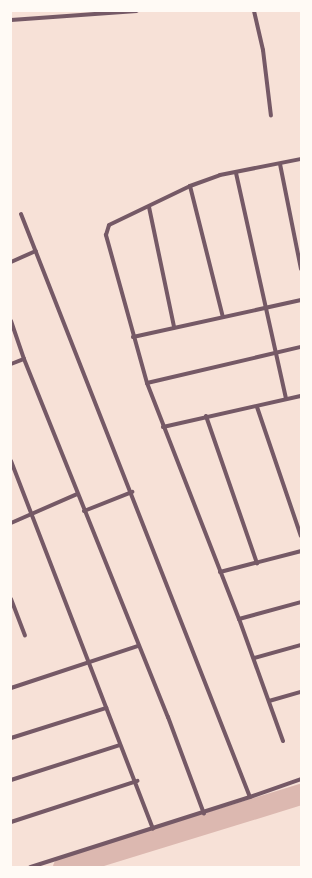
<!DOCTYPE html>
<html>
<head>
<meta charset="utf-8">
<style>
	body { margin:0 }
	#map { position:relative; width:312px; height:878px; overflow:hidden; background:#f7e1d7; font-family:"Exo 2",sans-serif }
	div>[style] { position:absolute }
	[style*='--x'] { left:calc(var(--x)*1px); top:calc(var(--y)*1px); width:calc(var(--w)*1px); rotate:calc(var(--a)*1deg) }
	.river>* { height:21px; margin:-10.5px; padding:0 10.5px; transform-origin:10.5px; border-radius:10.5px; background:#dcb8b0 }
	.minor>* { height:4px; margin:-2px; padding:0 2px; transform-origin:2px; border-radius:2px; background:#755966 }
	span { translate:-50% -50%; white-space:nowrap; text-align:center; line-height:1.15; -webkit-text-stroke:3.5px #fffaf5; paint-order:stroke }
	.frame { position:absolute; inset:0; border:12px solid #fffaf5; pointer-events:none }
</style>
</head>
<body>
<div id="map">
	<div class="river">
		<div style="--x:63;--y:867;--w:249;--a:-17.1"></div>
	</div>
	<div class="minor">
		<div style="--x:254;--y:11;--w:40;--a:77"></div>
		<div style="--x:263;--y:50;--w:66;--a:83.1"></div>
		<div style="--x:11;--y:20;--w:126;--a:-4.1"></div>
		<div style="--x:280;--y:164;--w:107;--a:78.7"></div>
		<div style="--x:236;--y:173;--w:231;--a:77.5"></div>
		<div style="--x:190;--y:186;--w:135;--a:75.9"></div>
		<div style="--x:149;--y:207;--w:123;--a:78.2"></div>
		<div style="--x:21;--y:214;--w:626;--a:68.56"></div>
		<div style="--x:250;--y:797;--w:231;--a:162.3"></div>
		<div style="--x:11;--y:262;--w:27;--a:-24"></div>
		<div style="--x:11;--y:321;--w:40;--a:71.1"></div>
		<div style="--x:24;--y:359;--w:386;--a:68.1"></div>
		<div style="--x:168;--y:717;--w:103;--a:69.6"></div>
		<div style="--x:133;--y:337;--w:172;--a:-12.4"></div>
		<div style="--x:11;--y:364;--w:14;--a:-21"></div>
		<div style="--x:147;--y:383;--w:158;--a:-13.2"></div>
		<div style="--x:257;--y:407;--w:136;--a:71.2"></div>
		<div style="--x:206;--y:416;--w:156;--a:70.9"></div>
		<div style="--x:163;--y:427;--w:141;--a:-12.7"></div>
		<div style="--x:11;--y:461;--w:394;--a:68.9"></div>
		<div style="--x:84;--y:511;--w:52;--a:-21.6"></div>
		<div style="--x:11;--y:523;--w:72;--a:-23.7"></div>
		<div style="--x:220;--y:572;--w:84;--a:-14.5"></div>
		<div style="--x:11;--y:599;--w:39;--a:69"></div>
		<div style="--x:239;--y:619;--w:64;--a:-15.3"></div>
		<div style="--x:254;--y:658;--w:49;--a:-15.5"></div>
		<div style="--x:11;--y:688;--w:134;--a:-18.3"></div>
		<div style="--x:269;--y:701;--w:33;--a:-16"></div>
		<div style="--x:11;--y:738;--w:100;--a:-17.5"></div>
		<div style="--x:283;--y:741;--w:130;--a:-109.8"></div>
		<div style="--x:239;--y:619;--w:253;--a:-111.3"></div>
		<div style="--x:147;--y:383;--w:154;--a:-105.5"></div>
		<div style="--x:106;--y:235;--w:10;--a:-73"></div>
		<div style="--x:109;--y:225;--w:90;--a:-25.7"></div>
		<div style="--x:190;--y:186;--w:32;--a:-20"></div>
		<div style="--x:220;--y:175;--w:83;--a:-11.2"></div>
		<div style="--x:11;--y:780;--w:114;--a:-17.8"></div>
		<div style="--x:250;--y:797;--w:54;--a:-19.4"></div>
		<div style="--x:11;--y:822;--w:133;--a:-18"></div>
	</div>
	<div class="frame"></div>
</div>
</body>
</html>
